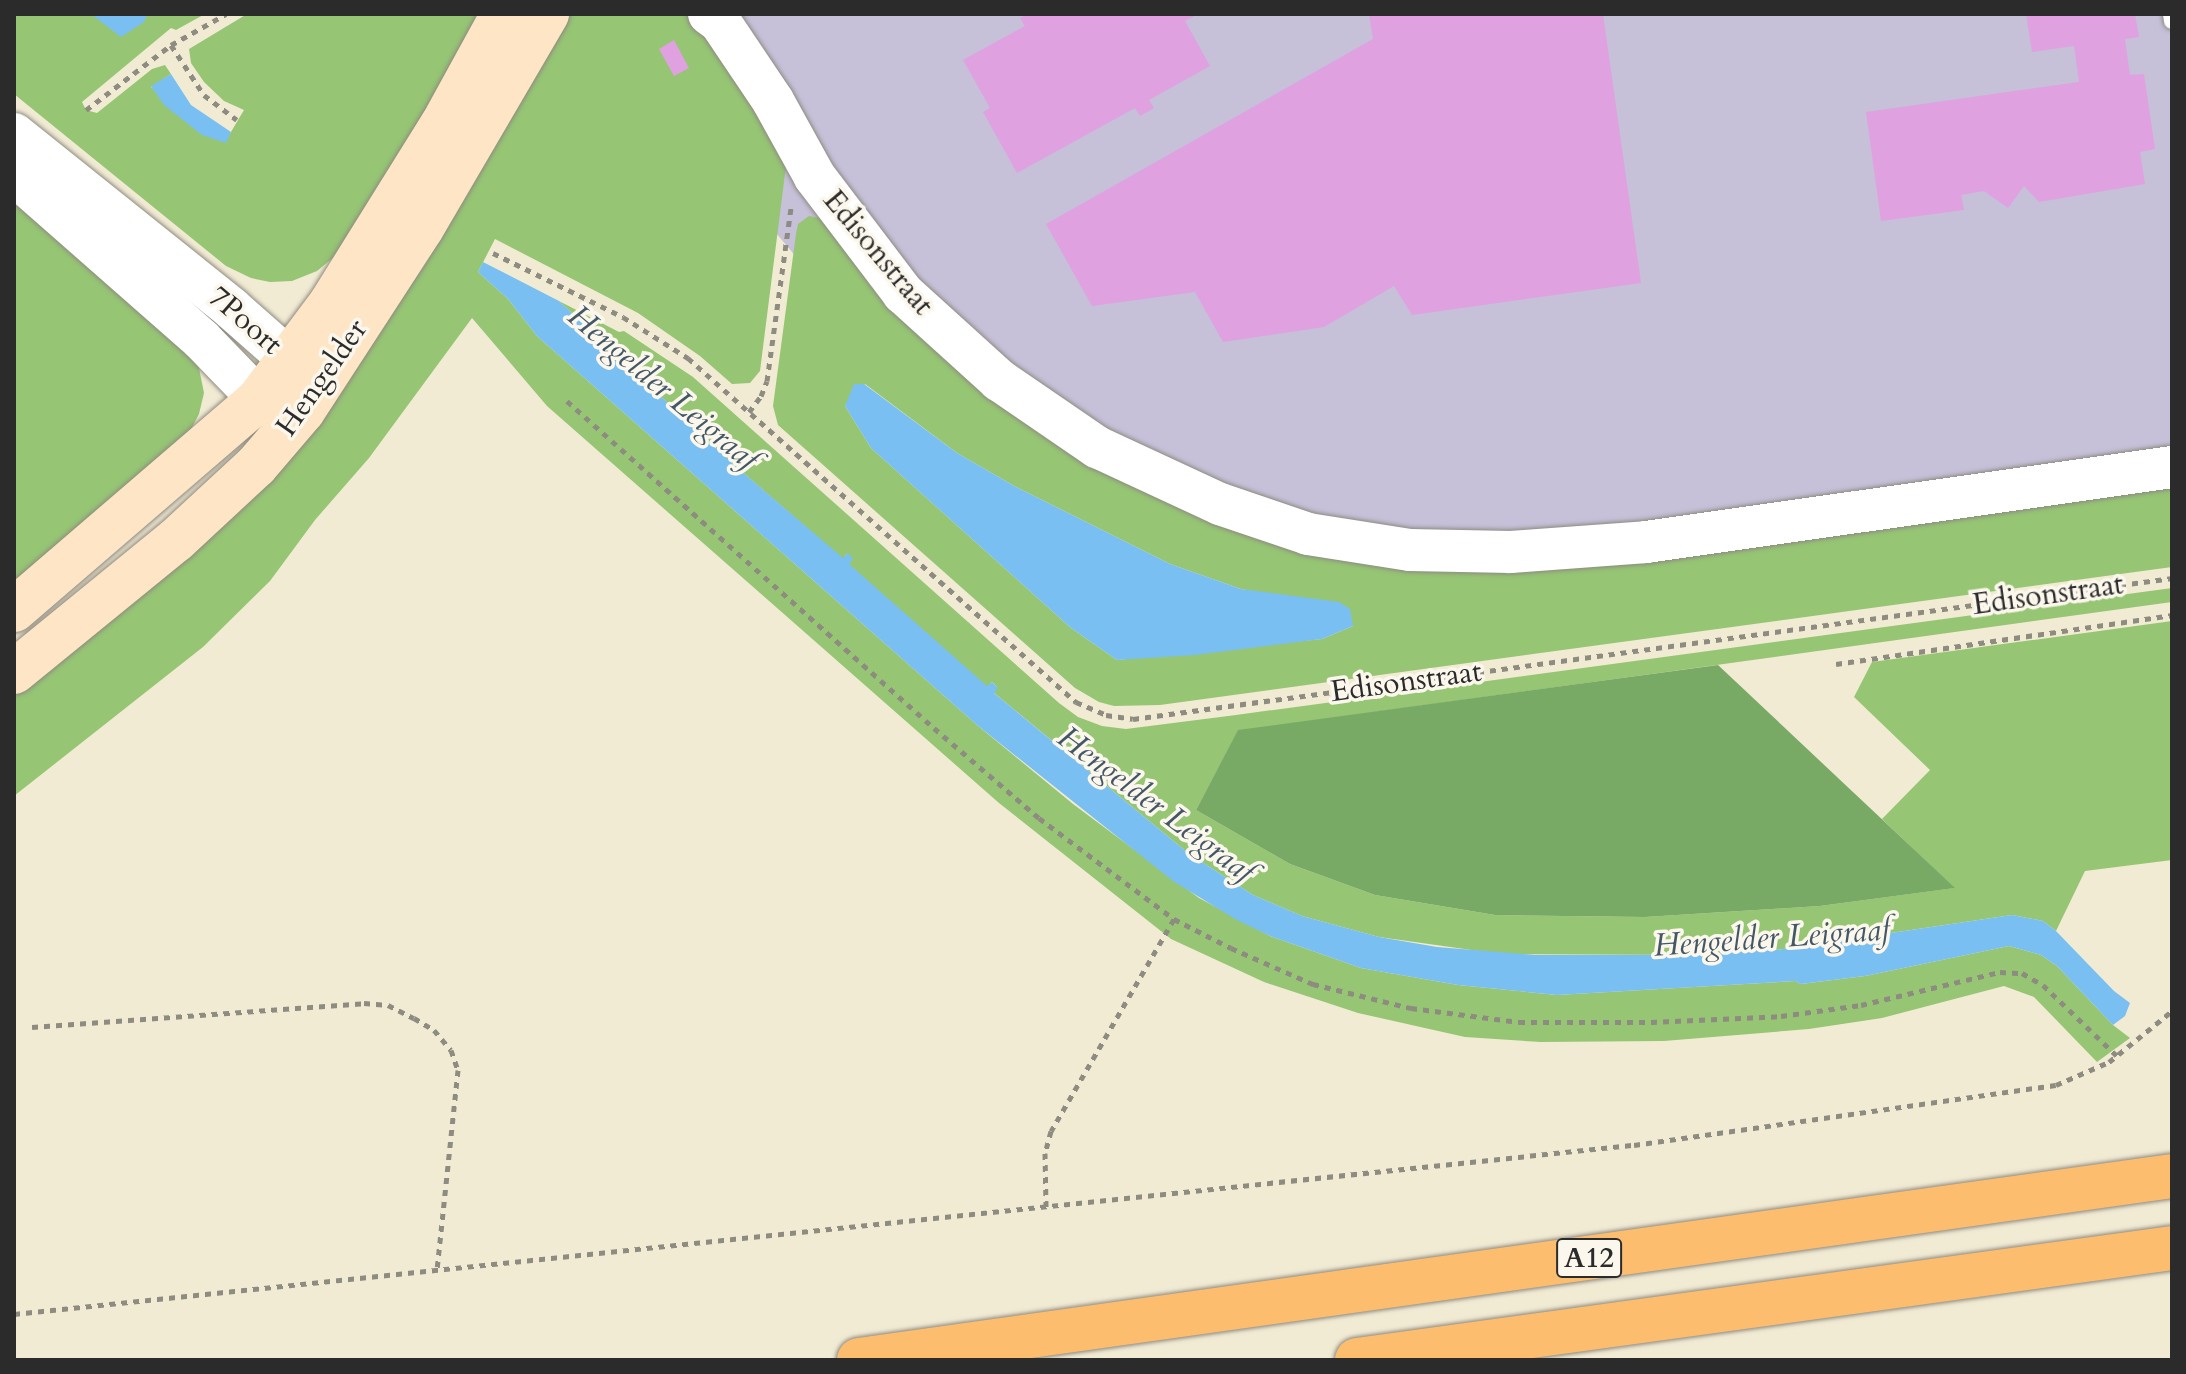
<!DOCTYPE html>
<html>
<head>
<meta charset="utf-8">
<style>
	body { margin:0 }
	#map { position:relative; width:2186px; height:1374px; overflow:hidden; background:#f2ebd4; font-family:Cardo,serif }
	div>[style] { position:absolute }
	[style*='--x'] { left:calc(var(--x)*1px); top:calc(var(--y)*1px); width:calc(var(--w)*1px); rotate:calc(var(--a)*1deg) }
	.industrial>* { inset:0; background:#c6c0d9 }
	.green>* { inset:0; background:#96c574 }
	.forest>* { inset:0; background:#78aa66 }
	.water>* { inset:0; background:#7abff1 }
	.building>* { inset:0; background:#dfa1e0 }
	.path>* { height:5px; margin-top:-2.5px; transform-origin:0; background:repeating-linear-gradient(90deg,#8e8b80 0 6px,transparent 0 12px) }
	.roads { filter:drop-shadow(0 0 2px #8e8b80) drop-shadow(0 0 2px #8e8b80) }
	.service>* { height:16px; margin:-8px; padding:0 8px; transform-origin:8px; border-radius:8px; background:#fff }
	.tertiary>* { height:42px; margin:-21px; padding:0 21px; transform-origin:21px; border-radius:21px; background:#fff }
	.secondary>* { height:44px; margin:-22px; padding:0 22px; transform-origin:22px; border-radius:22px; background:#fee5c5 }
	.motorway>* { height:44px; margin:-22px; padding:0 22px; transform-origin:22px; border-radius:22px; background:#fcbd6f }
	span { translate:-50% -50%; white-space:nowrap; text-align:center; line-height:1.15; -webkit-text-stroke:7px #fbf7ec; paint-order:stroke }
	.shield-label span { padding:2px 6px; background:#fbf7ec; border:2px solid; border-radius:6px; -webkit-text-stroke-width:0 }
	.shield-label { font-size:28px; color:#2b2b2b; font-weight:700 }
	.street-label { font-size:30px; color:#2b2b2b }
	.water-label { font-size:32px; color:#435766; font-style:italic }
	.frame { position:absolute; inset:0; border:16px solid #2b2b2b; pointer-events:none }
</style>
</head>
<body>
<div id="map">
	<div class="industrial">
		<div style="clip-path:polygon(510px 14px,2172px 14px,2172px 512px,1323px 620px,895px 374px,662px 98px)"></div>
	</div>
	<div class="green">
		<div style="clip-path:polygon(14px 14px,205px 14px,176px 30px,171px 28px,82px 102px,86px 110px,97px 113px,152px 69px,165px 65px,171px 74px,151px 87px,225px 142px,244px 110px,224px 101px,204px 82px,191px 63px,189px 49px,247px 14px,491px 14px,339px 253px,317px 271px,292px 281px,270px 282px,251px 278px,226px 266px,14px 94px)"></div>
		<div style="clip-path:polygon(557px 14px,688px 14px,739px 78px,786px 166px,760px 371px,750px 383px,732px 384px,700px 356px,638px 313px,495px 239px,478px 272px,508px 299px,537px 336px,977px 725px,1073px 804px,1199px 898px,1270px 936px,1361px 968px,1458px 985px,1557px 995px,1795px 981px,1801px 984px,1865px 976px,2009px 946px,2041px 955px,2057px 966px,2113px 1025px,2130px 1038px,2097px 1062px,2034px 997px,2004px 986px,1882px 1018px,1809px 1029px,1664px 1041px,1541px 1042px,1465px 1037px,1358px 1013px,1264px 982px,1171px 939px,999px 803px,547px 406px,472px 318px,369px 458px,315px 520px,270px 581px,203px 647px,14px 796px,14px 689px,184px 550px)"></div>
		<div style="clip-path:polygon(14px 187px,184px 342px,199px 368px,204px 393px,199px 414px,186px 439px,14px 592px)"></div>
		<div style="clip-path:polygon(evenodd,809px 216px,824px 219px,932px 344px,1358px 557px,2172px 481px,2172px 567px,1160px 705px,1114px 706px,1099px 702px,1075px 688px,778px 425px,773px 406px,796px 234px,798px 224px,809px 216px,865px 384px,957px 453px,1016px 487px,1170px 564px,1241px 589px,1280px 596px,1353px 626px,1322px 639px,1117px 660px,1071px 628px,871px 448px,845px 406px,865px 384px)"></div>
		<div style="clip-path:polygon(559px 301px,619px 332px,624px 331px,693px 377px,1059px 703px,1078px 717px,1102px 726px,1126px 729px,1236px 715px,2172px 588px,2172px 602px,1238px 731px,1196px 810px,1290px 864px,1375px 895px,1495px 915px,1645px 917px,1820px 906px,1954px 888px,1882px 819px,1930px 770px,1854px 697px,1872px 662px,2172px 621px,2172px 860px,2085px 871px,2056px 931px,2043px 921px,2012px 915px,1776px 950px,1689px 955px,1500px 954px,1379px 937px,1302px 916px,1253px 895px,1188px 853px,993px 692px,997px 687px,992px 682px,987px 687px,848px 564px,847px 554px,843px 559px,734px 465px)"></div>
	</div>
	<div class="forest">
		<div style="clip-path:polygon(1718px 665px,1955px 888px,1820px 906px,1645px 917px,1495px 915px,1375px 895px,1290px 864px,1196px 810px,1238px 730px)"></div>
	</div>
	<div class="water">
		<div style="clip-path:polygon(91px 14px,147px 14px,147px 15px,144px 22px,121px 37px)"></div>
		<div style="clip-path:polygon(171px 74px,191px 105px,231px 132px,226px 143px,202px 135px,164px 105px,151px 86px)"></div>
		<div style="clip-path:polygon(483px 262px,559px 301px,734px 465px,843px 558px,848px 553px,853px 559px,849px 564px,987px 686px,992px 682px,998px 688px,994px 693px,1188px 853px,1253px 895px,1302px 916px,1379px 937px,1437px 947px,1535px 955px,1689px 955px,1776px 950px,2012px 915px,2043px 921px,2056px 931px,2114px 991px,2130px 1003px,2125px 1016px,2113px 1025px,2057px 966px,2041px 955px,2009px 946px,1865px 976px,1801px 984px,1795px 981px,1557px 995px,1458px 985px,1361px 968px,1270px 936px,1235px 919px,1173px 881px,977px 725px,537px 336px,508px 299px,478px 272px)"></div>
		<div style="clip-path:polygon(854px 384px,864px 384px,957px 453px,1016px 487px,1170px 564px,1241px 589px,1339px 602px,1350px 609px,1353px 626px,1322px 639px,1195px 655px,1117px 660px,1071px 628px,871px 448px,845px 406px)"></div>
	</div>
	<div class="building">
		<div style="clip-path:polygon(1028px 14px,1198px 14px,1185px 21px,1210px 66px,1149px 100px,1154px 108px,1140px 116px,1135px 108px,1017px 173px,983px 112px,990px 108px,963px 60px,1025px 26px,1020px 18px)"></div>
		<div style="clip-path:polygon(1369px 14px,1603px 14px,1641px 283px,1412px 315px,1394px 286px,1324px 327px,1223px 342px,1195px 292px,1092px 306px,1046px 224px,1373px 39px)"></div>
		<div style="clip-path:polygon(2026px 14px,2135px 14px,2139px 37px,2125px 39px,2130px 75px,2144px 74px,2155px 149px,2140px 152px,2145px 184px,2039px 202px,2024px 186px,2008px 208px,1984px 191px,1961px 195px,1964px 210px,1881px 221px,1866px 112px,2079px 82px,2074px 46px,2032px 52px)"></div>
		<div style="clip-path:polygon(674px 40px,689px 68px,674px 76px,659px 49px)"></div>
	</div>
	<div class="path">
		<div style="--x:171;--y:45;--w:60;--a:56.6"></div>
		<div style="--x:204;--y:95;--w:41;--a:37.1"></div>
		<div style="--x:86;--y:110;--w:107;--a:-37.4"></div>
		<div style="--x:171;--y:45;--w:63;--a:-29.4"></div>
		<div style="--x:493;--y:253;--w:145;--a:26.2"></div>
		<div style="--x:623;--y:317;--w:77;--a:32.2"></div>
		<div style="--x:688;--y:358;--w:519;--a:41.56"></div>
		<div style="--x:1076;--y:702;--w:33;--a:23"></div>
		<div style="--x:1106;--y:715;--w:27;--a:8"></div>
		<div style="--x:1133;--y:719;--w:1049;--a:-7.73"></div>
		<div style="--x:567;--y:401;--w:492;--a:41.7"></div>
		<div style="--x:934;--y:728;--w:138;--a:40.6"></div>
		<div style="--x:1039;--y:818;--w:169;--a:36.8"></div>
		<div style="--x:1174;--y:919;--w:245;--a:120.1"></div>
		<div style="--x:1051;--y:1131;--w:23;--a:105"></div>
		<div style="--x:1045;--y:1153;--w:54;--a:88.9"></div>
		<div style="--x:749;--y:412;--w:20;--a:-53"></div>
		<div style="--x:761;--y:396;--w:16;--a:-68"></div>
		<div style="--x:767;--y:381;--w:175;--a:-82.1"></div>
		<div style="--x:1836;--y:664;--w:340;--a:-8.3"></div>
		<div style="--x:1174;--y:919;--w:64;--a:27"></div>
		<div style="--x:1231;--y:948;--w:90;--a:23.7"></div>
		<div style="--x:1313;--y:984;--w:101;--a:13.8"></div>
		<div style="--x:1411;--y:1008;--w:109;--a:7.4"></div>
		<div style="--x:1519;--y:1022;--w:132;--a:0"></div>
		<div style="--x:1651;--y:1022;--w:130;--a:-2.6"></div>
		<div style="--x:1781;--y:1016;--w:81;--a:-7.8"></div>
		<div style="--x:1861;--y:1005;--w:143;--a:-13.4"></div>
		<div style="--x:2000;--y:972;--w:22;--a:3"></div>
		<div style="--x:2022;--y:973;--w:24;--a:30"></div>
		<div style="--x:2043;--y:985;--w:103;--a:43.8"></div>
		<div style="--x:32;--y:1027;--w:333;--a:-4.1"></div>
		<div style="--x:364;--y:1003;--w:24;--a:5"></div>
		<div style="--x:388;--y:1005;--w:29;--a:27"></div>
		<div style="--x:414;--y:1018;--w:23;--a:31"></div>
		<div style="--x:434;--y:1030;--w:26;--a:50"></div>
		<div style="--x:451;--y:1050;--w:21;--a:71"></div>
		<div style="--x:458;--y:1070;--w:201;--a:96"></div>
		<div style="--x:14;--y:1314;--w:1629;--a:-5.96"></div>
		<div style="--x:1634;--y:1145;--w:426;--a:-8.1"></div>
		<div style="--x:2056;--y:1085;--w:58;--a:-23.5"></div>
		<div style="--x:2109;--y:1062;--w:81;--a:-39"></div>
	</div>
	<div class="roads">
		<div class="service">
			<div style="--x:2171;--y:14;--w:7;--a:82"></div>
		</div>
		<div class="tertiary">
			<div style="--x:709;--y:14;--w:14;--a:36"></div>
			<div style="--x:720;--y:22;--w:95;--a:56.1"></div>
			<div style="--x:773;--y:101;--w:87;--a:61.1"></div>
			<div style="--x:815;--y:177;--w:146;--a:52.8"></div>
			<div style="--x:903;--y:293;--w:130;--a:42.2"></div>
			<div style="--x:999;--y:380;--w:119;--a:34.4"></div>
			<div style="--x:1097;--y:447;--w:136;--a:24.9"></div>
			<div style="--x:1220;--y:504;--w:93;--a:18.8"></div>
			<div style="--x:1308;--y:534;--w:103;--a:8.9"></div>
			<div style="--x:1410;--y:550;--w:101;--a:1.1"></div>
			<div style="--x:1511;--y:552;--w:135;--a:-4.2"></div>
			<div style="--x:1646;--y:542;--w:531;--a:-8.11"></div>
			<div style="--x:14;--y:134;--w:278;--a:38.7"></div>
			<div style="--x:231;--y:308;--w:79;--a:41.4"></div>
			<div style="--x:290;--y:360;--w:53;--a:75.7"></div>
			<div style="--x:303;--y:411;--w:46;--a:-164.7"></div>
			<div style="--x:259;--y:399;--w:83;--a:-134"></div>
			<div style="--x:201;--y:339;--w:249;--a:-138.7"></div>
		</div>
		<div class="secondary">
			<div style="--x:14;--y:610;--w:323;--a:-40.7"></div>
			<div style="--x:259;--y:399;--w:120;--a:-53.1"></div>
			<div style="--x:331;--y:303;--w:210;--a:-58.1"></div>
			<div style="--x:442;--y:125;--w:127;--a:-61.2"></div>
			<div style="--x:14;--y:672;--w:209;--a:-39.2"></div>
			<div style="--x:176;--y:540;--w:109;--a:-42.8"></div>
			<div style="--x:256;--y:466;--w:72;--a:-49.5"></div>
			<div style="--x:303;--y:411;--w:218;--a:-57"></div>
			<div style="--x:422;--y:228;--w:248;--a:-59.7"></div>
		</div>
		<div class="motorway">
			<div style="--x:859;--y:1360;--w:1326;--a:-7.98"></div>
			<div style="--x:1357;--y:1360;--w:823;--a:-7.82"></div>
		</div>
	</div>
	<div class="shield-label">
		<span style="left:1589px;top:1258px">A12</span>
	</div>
	<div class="street-label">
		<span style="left:878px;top:253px;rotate:50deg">Edisonstraat</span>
		<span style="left:245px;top:321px;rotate:41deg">7Poort</span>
		<span style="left:322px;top:378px;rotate:-55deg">Hengelder</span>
		<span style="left:2048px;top:595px;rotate:-8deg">Edisonstraat</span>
		<span style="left:1406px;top:682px;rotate:-8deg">Edisonstraat</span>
	</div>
	<div class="water-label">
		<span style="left:663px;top:388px;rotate:40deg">Hengelder Leigraaf</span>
		<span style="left:1156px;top:805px;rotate:37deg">Hengelder Leigraaf</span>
		<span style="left:1772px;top:938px;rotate:-4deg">Hengelder Leigraaf</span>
	</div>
	<div class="frame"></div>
</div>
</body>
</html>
